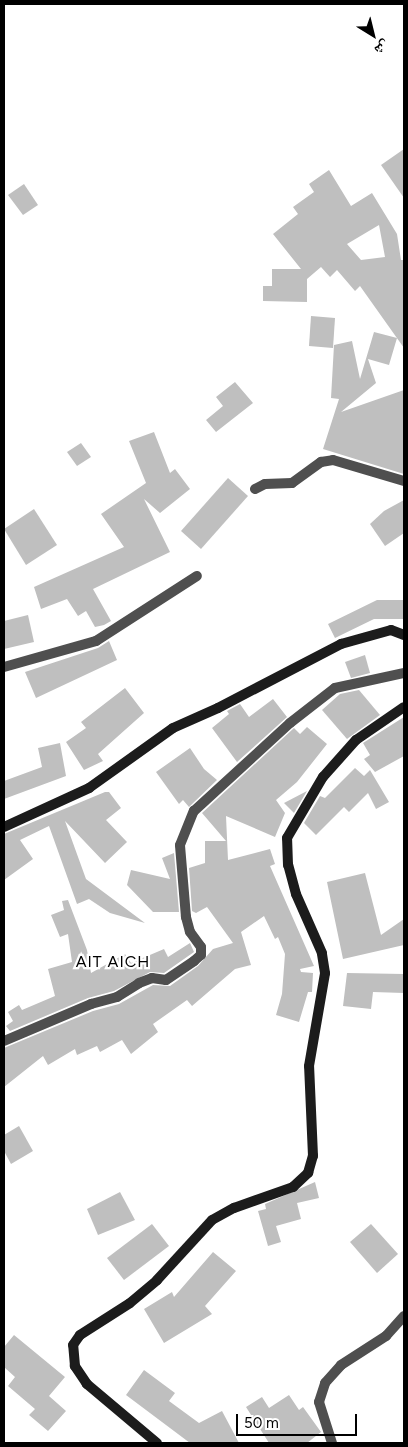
<!DOCTYPE html>
<html>
<head>
<meta charset="utf-8">
<style>
	body { margin:0 }
	#map { position:relative; width:408px; height:1447px; overflow:hidden; background:#fff; font-family:Figtree,"Noto Naskh Arabic",sans-serif }
	div>[style] { position:absolute }
	[style*='--x'] { left:calc(var(--x)*1px); top:calc(var(--y)*1px); width:calc(var(--w)*1px); rotate:calc(var(--a)*1deg) }
	.building>* { inset:0; background:#bfbfbf }
	.minor>* { height:10px; margin:-5px; padding:0 5px; transform-origin:5px; border-radius:5px; background:#4f4f4f }
	.secondary>* { height:10px; margin:-5px; padding:0 5px; transform-origin:5px; border-radius:5px; background:#1c1c1c }
	span { translate:-50% -50%; white-space:nowrap; text-align:center; line-height:1.15; -webkit-text-stroke:4.5px #fff; paint-order:stroke }
	.quarter-label { font-size:16px; color:#000; letter-spacing:1px }
	.frame { position:absolute; inset:0; border:5px solid #000; pointer-events:none }
	.north { position:absolute; left:348px; top:10px; width:50px; height:50px; -webkit-text-stroke:4px #fff; paint-order:stroke; rotate:144deg; font-size:14px; font-weight:700; line-height:20px; text-align:center; color:#000 }
	.north::after { content:''; display:block; margin:auto; width:18px; height:22px; background:#000; clip-path:polygon(50% 0,100% 100%,50% 72%,0 100%) }
	.scale { position:absolute; left:236px; top:1414px; width:121px; height:22px; box-sizing:border-box; border:2px solid #000; border-top:0; padding-left:6px; font-size:15px; line-height:18px; white-space:nowrap; color:#000; -webkit-text-stroke:4px #fff; paint-order:stroke }
</style>
</head>
<body>
<div id="map">
	<div class="building">
		<div style="clip-path:polygon(404px 149px,404px 198px,381px 165px)"></div>
		<div style="clip-path:polygon(evenodd,329px 170px,351px 206px,372px 193px,397px 234px,401px 260px,404px 260px,404px 348px,360px 286px,355px 291px,337px 270px,330px 277px,321px 267px,307px 279px,307px 302px,263px 301px,263px 286px,272px 286px,272px 269px,301px 269px,273px 234px,298px 214px,293px 207px,314px 192px,309px 184px,329px 170px,379px 225px,385px 257px,361px 260px,347px 244px,379px 225px)"></div>
		<div style="clip-path:polygon(24px 184px,38px 205px,23px 215px,8px 195px)"></div>
		<div style="clip-path:polygon(311px 316px,335px 318px,333px 348px,309px 346px)"></div>
		<div style="clip-path:polygon(374px 332px,397px 338px,389px 365px,368px 359px,376px 383px,341px 412px,404px 390px,404px 474px,323px 449px,339px 399px,331px 398px,334px 345px,352px 341px,360px 379px)"></div>
		<div style="clip-path:polygon(235px 382px,253px 403px,216px 432px,206px 420px,223px 406px,216px 397px)"></div>
		<div style="clip-path:polygon(154px 432px,170px 473px,175px 469px,190px 489px,160px 513px,144px 499px,170px 552px,93px 589px,111px 621px,104px 625px,95px 627px,86px 611px,78px 616px,67px 599px,41px 609px,34px 587px,124px 547px,101px 514px,146px 483px,129px 441px)"></div>
		<div style="clip-path:polygon(81px 443px,91px 457px,77px 466px,67px 452px)"></div>
		<div style="clip-path:polygon(228px 478px,248px 496px,201px 549px,181px 531px)"></div>
		<div style="clip-path:polygon(404px 500px,404px 533px,385px 546px,370px 524px,384px 511px)"></div>
		<div style="clip-path:polygon(34px 509px,57px 545px,26px 565px,4px 529px)"></div>
		<div style="clip-path:polygon(377px 600px,404px 600px,404px 619px,374px 619px,335px 638px,328px 624px)"></div>
		<div style="clip-path:polygon(28px 615px,34px 642px,4px 649px,4px 621px)"></div>
		<div style="clip-path:polygon(109px 641px,117px 660px,36px 698px,25px 672px,98px 648px)"></div>
		<div style="clip-path:polygon(365px 655px,370px 673px,351px 678px,345px 662px)"></div>
		<div style="clip-path:polygon(125px 688px,144px 713px,98px 754px,103px 761px,84px 770px,66px 742px,86px 728px,81px 722px)"></div>
		<div style="clip-path:polygon(359px 690px,380px 715px,347px 739px,322px 710px,340px 694px)"></div>
		<div style="clip-path:polygon(273px 699px,287px 717px,237px 762px,212px 728px,229px 714px,227px 711px,240px 704px,249px 717px)"></div>
		<div style="clip-path:polygon(404px 717px,404px 756px,375px 772px,364px 759px,370px 755px,363px 743px)"></div>
		<div style="clip-path:polygon(307px 727px,327px 744px,297px 782px,276px 800px,285px 813px,275px 837px,226px 816px,228px 860px,270px 849px,275px 864px,270px 866px,314px 966px,300px 969px,301px 972px,313px 973px,312px 992px,308px 992px,299px 1022px,276px 1015px,282px 994px,285px 954px,278px 937px,275px 939px,264px 916px,241px 932px,251px 965px,235px 969px,192px 1006px,187px 1000px,153px 1024px,158px 1032px,131px 1054px,122px 1040px,100px 1052px,97px 1046px,77px 1055px,75px 1049px,48px 1065px,43px 1056px,4px 1087px,4px 1048px,93px 1011px,119px 1004px,153px 985px,170px 986px,198px 966px,213px 949px,233px 943px,207px 907px,196px 913px,192px 911px,189px 868px,205px 863px,205px 841px,226px 841px,202px 813px,294px 728px,300px 734px)"></div>
		<div style="clip-path:polygon(60px 743px,66px 776px,4px 799px,4px 781px,42px 767px,38px 748px)"></div>
		<div style="clip-path:polygon(190px 748px,204px 769px,217px 780px,189px 807px,183px 800px,179px 804px,156px 772px)"></div>
		<div style="clip-path:polygon(355px 768px,364px 776px,370px 770px,389px 802px,376px 809px,368px 793px,349px 812px,344px 807px,316px 835px,304px 823px,320px 796px,325px 798px)"></div>
		<div style="clip-path:polygon(307px 791px,294px 813px,284px 803px)"></div>
		<div style="clip-path:polygon(105px 792px,109px 792px,121px 808px,106px 820px,127px 842px,105px 863px,65px 821px,86px 879px,145px 923px,110px 913px,89px 899px,77px 904px,49px 826px,20px 840px,33px 859px,4px 880px,4px 834px)"></div>
		<div style="clip-path:polygon(174px 853px,179px 912px,153px 912px,127px 885px,131px 870px,170px 879px,162px 858px)"></div>
		<div style="clip-path:polygon(365px 873px,381px 935px,404px 919px,404px 945px,343px 959px,327px 882px)"></div>
		<div style="clip-path:polygon(68px 900px,87px 950px,91px 973px,125px 954px,131px 963px,164px 949px,168px 957px,190px 943px,194px 952px,164px 973px,150px 972px,114px 991px,88px 998px,10px 1031px,6px 1026px,13px 1021px,8px 1012px,19px 1005px,22px 1010px,55px 996px,48px 969px,72px 962px,68px 934px,60px 937px,51px 915px,64px 910px,62px 901px)"></div>
		<div style="clip-path:polygon(347px 973px,404px 974px,404px 993px,373px 992px,371px 1009px,343px 1006px)"></div>
		<div style="clip-path:polygon(19px 1126px,33px 1151px,11px 1164px,4px 1151px,4px 1135px)"></div>
		<div style="clip-path:polygon(315px 1182px,319px 1198px,297px 1203px,301px 1219px,276px 1226px,281px 1242px,268px 1246px,258px 1211px,266px 1209px,265px 1204px)"></div>
		<div style="clip-path:polygon(120px 1192px,135px 1220px,98px 1235px,87px 1209px)"></div>
		<div style="clip-path:polygon(152px 1224px,169px 1246px,124px 1280px,107px 1258px)"></div>
		<div style="clip-path:polygon(371px 1224px,398px 1254px,377px 1273px,350px 1242px)"></div>
		<div style="clip-path:polygon(213px 1252px,236px 1271px,205px 1306px,212px 1314px,164px 1343px,144px 1309px,172px 1292px,174px 1297px)"></div>
		<div style="clip-path:polygon(14px 1335px,65px 1377px,49px 1396px,66px 1411px,48px 1431px,29px 1415px,35px 1409px,8px 1386px,15px 1377px,4px 1367px,4px 1347px)"></div>
		<div style="clip-path:polygon(144px 1370px,175px 1393px,169px 1401px,199px 1423px,222px 1411px,239px 1443px,190px 1443px,126px 1395px)"></div>
		<div style="clip-path:polygon(289px 1395px,299px 1410px,303px 1407px,321px 1432px,307px 1443px,269px 1443px,246px 1407px,262px 1397px,269px 1408px)"></div>
	</div>
	<div class="minor">
		<div style="--x:255;--y:489;--w:11;--a:-27"></div>
		<div style="--x:265;--y:484;--w:27;--a:-2"></div>
		<div style="--x:292;--y:483;--w:36;--a:-36"></div>
		<div style="--x:321;--y:462;--w:12;--a:-9"></div>
		<div style="--x:333;--y:460;--w:74;--a:16.5"></div>
		<div style="--x:4;--y:667;--w:96;--a:-15.8"></div>
		<div style="--x:96;--y:641;--w:120;--a:-32.8"></div>
		<div style="--x:4;--y:1041;--w:95;--a:-23"></div>
		<div style="--x:91;--y:1004;--w:27;--a:-15"></div>
		<div style="--x:117;--y:997;--w:26;--a:-32"></div>
		<div style="--x:139;--y:983;--w:14;--a:-21"></div>
		<div style="--x:152;--y:978;--w:14;--a:8"></div>
		<div style="--x:166;--y:980;--w:34;--a:-34"></div>
		<div style="--x:194;--y:961;--w:9;--a:-41"></div>
		<div style="--x:201;--y:955;--w:8;--a:-90"></div>
		<div style="--x:201;--y:947;--w:19;--a:-126"></div>
		<div style="--x:190;--y:932;--w:16;--a:-105"></div>
		<div style="--x:186;--y:917;--w:72;--a:-94.8"></div>
		<div style="--x:180;--y:845;--w:37;--a:-68"></div>
		<div style="--x:194;--y:811;--w:130;--a:-42.5"></div>
		<div style="--x:290;--y:723;--w:57;--a:-37.9"></div>
		<div style="--x:335;--y:688;--w:71;--a:-12.3"></div>
		<div style="--x:332;--y:1443;--w:43;--a:-107.6"></div>
		<div style="--x:319;--y:1402;--w:20;--a:-72"></div>
		<div style="--x:325;--y:1383;--w:24;--a:-48"></div>
		<div style="--x:341;--y:1365;--w:54;--a:-32.8"></div>
		<div style="--x:386;--y:1336;--w:27;--a:-48"></div>
	</div>
	<div class="secondary">
		<div style="--x:4;--y:827;--w:94;--a:-24.6"></div>
		<div style="--x:89;--y:788;--w:103;--a:-35.5"></div>
		<div style="--x:173;--y:728;--w:49;--a:-24"></div>
		<div style="--x:218;--y:708;--w:139;--a:-27.5"></div>
		<div style="--x:341;--y:644;--w:52;--a:-15.6"></div>
		<div style="--x:391;--y:630;--w:14;--a:21"></div>
		<div style="--x:157;--y:1443;--w:92;--a:-139.9"></div>
		<div style="--x:87;--y:1384;--w:22;--a:-124"></div>
		<div style="--x:75;--y:1366;--w:21;--a:-95"></div>
		<div style="--x:73;--y:1345;--w:12;--a:-55"></div>
		<div style="--x:80;--y:1335;--w:59;--a:-32.6"></div>
		<div style="--x:130;--y:1303;--w:35;--a:-40"></div>
		<div style="--x:157;--y:1280;--w:81;--a:-47.5"></div>
		<div style="--x:212;--y:1220;--w:25;--a:-29"></div>
		<div style="--x:234;--y:1208;--w:63;--a:-19.6"></div>
		<div style="--x:293;--y:1187;--w:21;--a:-43"></div>
		<div style="--x:308;--y:1173;--w:18;--a:-74"></div>
		<div style="--x:313;--y:1156;--w:90;--a:-92.5"></div>
		<div style="--x:309;--y:1066;--w:94;--a:-80.2"></div>
		<div style="--x:325;--y:973;--w:20;--a:-99"></div>
		<div style="--x:322;--y:953;--w:64;--a:-113.8"></div>
		<div style="--x:296;--y:894;--w:30;--a:-105"></div>
		<div style="--x:288;--y:865;--w:27;--a:-92"></div>
		<div style="--x:287;--y:838;--w:71;--a:-59.5"></div>
		<div style="--x:323;--y:777;--w:50;--a:-48.3"></div>
		<div style="--x:356;--y:740;--w:58;--a:-34.5"></div>
	</div>
	<div class="quarter-label">
		<span style="left:113px;top:962px">AIT AICH</span>
	</div>
	<div class="frame"></div>
	<div class="north">ش</div>
	<div class="scale">50 m</div>
</div>
</body>
</html>
